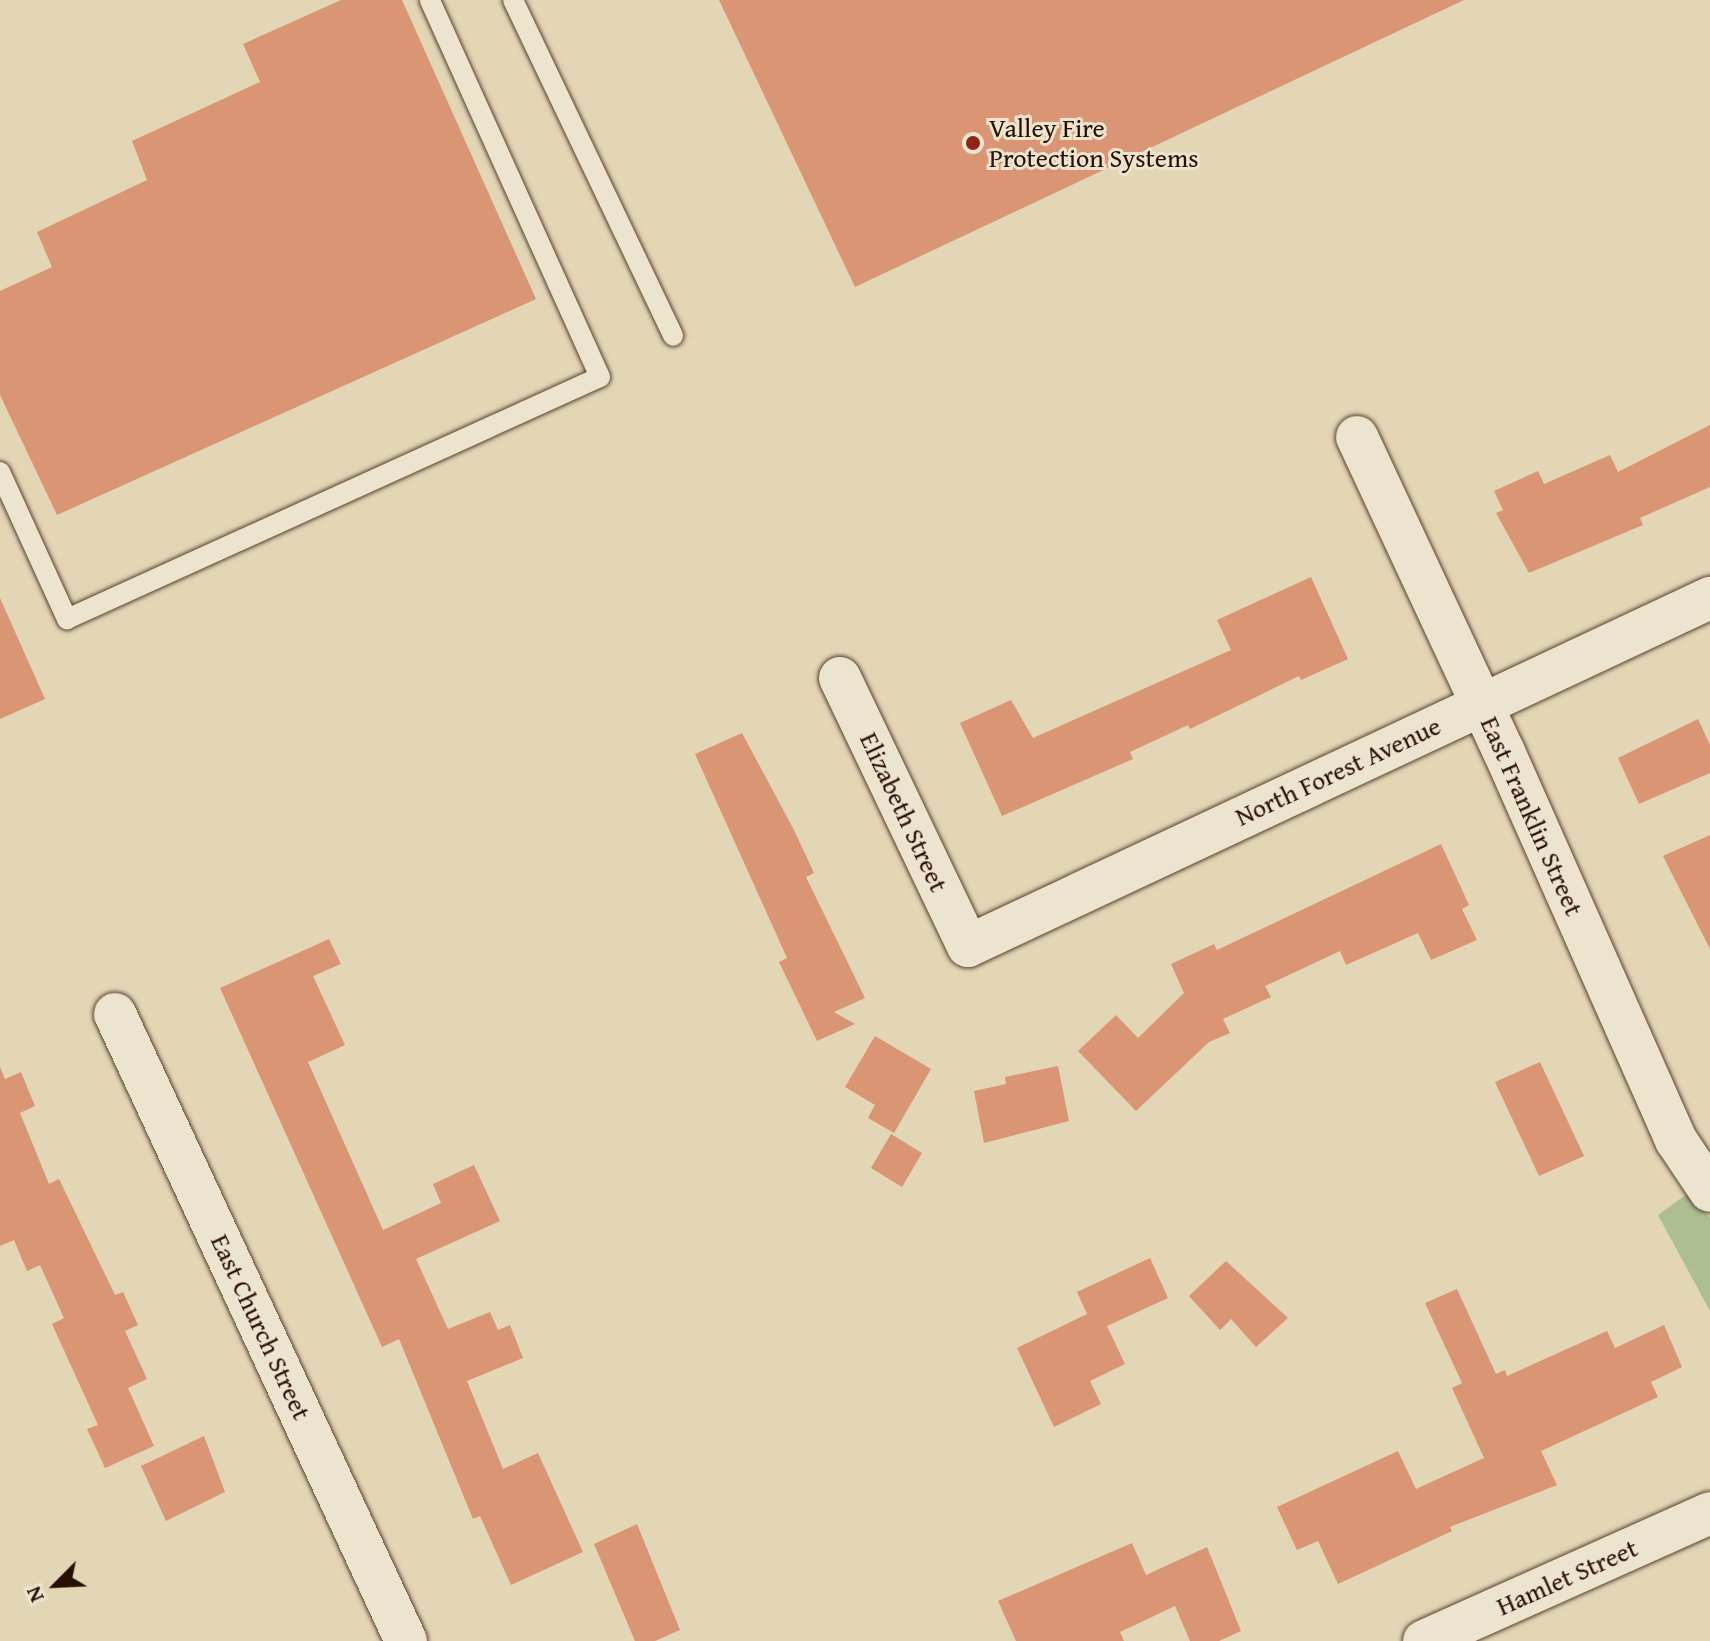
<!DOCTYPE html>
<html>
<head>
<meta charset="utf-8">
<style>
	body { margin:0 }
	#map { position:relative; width:1710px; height:1641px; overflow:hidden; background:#e3d6b5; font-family:"Gentium Book Plus",serif }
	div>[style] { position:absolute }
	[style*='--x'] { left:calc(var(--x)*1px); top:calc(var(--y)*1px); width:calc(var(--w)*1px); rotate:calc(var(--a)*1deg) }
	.green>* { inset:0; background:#adbf92 }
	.building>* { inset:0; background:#d99574 }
	.roads { filter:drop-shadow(0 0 2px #57422e) drop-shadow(0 0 2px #57422e) }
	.lane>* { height:20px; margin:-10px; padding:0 10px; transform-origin:10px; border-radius:10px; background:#ede4cf }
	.street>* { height:42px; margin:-21px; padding:0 21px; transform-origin:21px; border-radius:21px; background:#ede4cf }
	.dots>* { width:22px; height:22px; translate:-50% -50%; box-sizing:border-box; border:4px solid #ede4cf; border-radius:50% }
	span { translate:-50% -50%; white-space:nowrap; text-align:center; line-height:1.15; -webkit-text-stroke:6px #ede4cf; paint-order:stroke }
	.poi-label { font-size:26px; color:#281001 }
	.left { translate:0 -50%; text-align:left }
	.street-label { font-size:26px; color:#281001 }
	.north { position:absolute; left:16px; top:1545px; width:80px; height:80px; -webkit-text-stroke:6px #ede4cf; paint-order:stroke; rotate:246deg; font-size:22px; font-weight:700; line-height:32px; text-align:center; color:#281001 }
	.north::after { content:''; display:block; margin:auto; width:28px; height:36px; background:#281001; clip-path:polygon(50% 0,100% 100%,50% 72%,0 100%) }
</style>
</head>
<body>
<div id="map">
	<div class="green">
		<div style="clip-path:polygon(1687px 1194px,1710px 1218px,1710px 1311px,1658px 1215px)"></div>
	</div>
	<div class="building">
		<div style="clip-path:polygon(341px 0,402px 0,536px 299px,57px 515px,0 395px,0 291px,52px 267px,37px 232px,147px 180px,132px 141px,260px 82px,243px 44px)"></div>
		<div style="clip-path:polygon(719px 0,1464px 0,855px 287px)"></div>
		<div style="clip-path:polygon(1710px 425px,1710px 487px,1640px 518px,1643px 525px,1529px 573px,1496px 513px,1503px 510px,1494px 491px,1538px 471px,1544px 484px,1610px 455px,1618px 472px)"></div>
		<div style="clip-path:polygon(1311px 577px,1348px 659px,1301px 680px,1299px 676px,1190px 729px,1188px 725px,1130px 752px,1133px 759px,1002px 816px,960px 723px,1011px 700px,1033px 738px,1231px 650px,1217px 620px)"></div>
		<div style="clip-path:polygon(0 598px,45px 699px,0 719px)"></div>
		<div style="clip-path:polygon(1698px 719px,1710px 745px,1710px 773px,1639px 804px,1618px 758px)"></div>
		<div style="clip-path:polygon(742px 733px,794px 830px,814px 873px,806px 877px,865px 998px,834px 1012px,855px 1024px,817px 1041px,779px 962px,787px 958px,695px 754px)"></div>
		<div style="clip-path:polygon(1710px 835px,1710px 949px,1663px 856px)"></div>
		<div style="clip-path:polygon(1441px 844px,1469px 905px,1462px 909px,1477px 940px,1431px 960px,1418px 933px,1346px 965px,1340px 951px,1265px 986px,1271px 997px,1223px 1019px,1230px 1033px,1209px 1042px,1136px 1111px,1078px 1051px,1116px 1015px,1138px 1038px,1184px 993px,1171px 964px,1214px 944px,1217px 950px)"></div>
		<div style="clip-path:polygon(329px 939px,341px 964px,313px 976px,345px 1045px,308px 1062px,383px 1230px,441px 1203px,433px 1184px,474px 1165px,500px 1221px,416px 1259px,448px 1329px,490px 1312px,498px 1330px,510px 1325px,523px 1358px,467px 1381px,503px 1469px,538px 1453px,583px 1552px,511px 1585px,480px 1516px,473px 1519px,399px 1339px,382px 1347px,220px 988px)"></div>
		<div style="clip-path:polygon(875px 1036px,931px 1069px,894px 1133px,868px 1118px,875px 1105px,845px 1087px)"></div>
		<div style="clip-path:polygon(1540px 1062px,1584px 1156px,1539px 1176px,1495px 1082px)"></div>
		<div style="clip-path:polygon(1058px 1066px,1069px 1121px,984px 1143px,974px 1091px,1006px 1084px,1005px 1077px)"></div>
		<div style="clip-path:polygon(0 1067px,5px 1079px,21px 1072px,35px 1106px,20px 1113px,49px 1184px,59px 1179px,115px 1295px,123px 1292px,138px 1325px,125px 1331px,147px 1379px,128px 1388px,154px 1446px,105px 1468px,87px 1429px,98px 1425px,52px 1324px,64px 1318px,40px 1265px,27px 1271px,14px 1240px,0 1246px)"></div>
		<div style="clip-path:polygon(891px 1134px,922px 1153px,902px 1187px,871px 1168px)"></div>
		<div style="clip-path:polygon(1150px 1258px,1168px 1298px,1107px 1326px,1125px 1364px,1090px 1381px,1101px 1404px,1054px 1427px,1017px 1348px,1087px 1314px,1077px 1292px)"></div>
		<div style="clip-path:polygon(1226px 1261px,1288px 1318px,1256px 1347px,1231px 1319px,1220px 1330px,1189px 1296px)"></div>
		<div style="clip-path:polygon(1457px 1289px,1496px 1374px,1505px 1370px,1507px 1376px,1607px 1331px,1615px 1348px,1664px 1325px,1682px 1367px,1651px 1382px,1658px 1397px,1541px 1451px,1557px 1485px,1450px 1527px,1452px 1531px,1338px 1584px,1318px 1541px,1297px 1550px,1277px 1507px,1398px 1451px,1416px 1489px,1484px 1458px,1452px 1388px,1462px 1383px,1425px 1303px)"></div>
		<div style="clip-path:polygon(204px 1436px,225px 1492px,166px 1521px,141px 1466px)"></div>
		<div style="clip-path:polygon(637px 1524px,680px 1630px,655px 1641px,635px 1641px,594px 1544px)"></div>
		<div style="clip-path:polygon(1132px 1543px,1146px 1575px,1207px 1547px,1241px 1631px,1219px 1641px,1190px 1641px,1175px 1606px,1120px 1632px,1124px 1641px,1016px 1641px,998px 1601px)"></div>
	</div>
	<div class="roads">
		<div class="lane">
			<div style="--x:513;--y:0;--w:372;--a:64.5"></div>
			<div style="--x:0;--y:472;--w:162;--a:65.5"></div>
			<div style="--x:67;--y:619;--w:585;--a:-24.42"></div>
			<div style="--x:600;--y:377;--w:414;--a:-114.3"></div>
		</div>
		<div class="street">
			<div style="--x:1357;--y:437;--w:348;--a:65"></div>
			<div style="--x:1504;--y:752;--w:424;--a:66.1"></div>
			<div style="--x:1676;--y:1140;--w:61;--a:56.3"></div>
			<div style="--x:840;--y:678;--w:297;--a:64.5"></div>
			<div style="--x:968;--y:946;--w:820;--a:-25.13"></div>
			<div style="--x:115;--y:1014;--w:691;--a:65.1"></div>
			<div style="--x:1424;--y:1641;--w:313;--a:-24.1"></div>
		</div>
	</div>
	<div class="dots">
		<div style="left:973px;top:143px;background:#8f2418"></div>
	</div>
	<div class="poi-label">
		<span class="left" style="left:989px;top:143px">Valley Fire<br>Protection Systems</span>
	</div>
	<div class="street-label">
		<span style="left:1338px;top:771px;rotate:-25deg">North Forest Avenue</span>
		<span style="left:904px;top:812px;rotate:65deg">Elizabeth Street</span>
		<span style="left:1532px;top:816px;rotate:66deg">East Franklin Street</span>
		<span style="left:261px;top:1327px;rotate:65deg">East Church Street</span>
		<span style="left:1567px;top:1577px;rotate:-24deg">Hamlet Street</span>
	</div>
	<div class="north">N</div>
</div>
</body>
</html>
